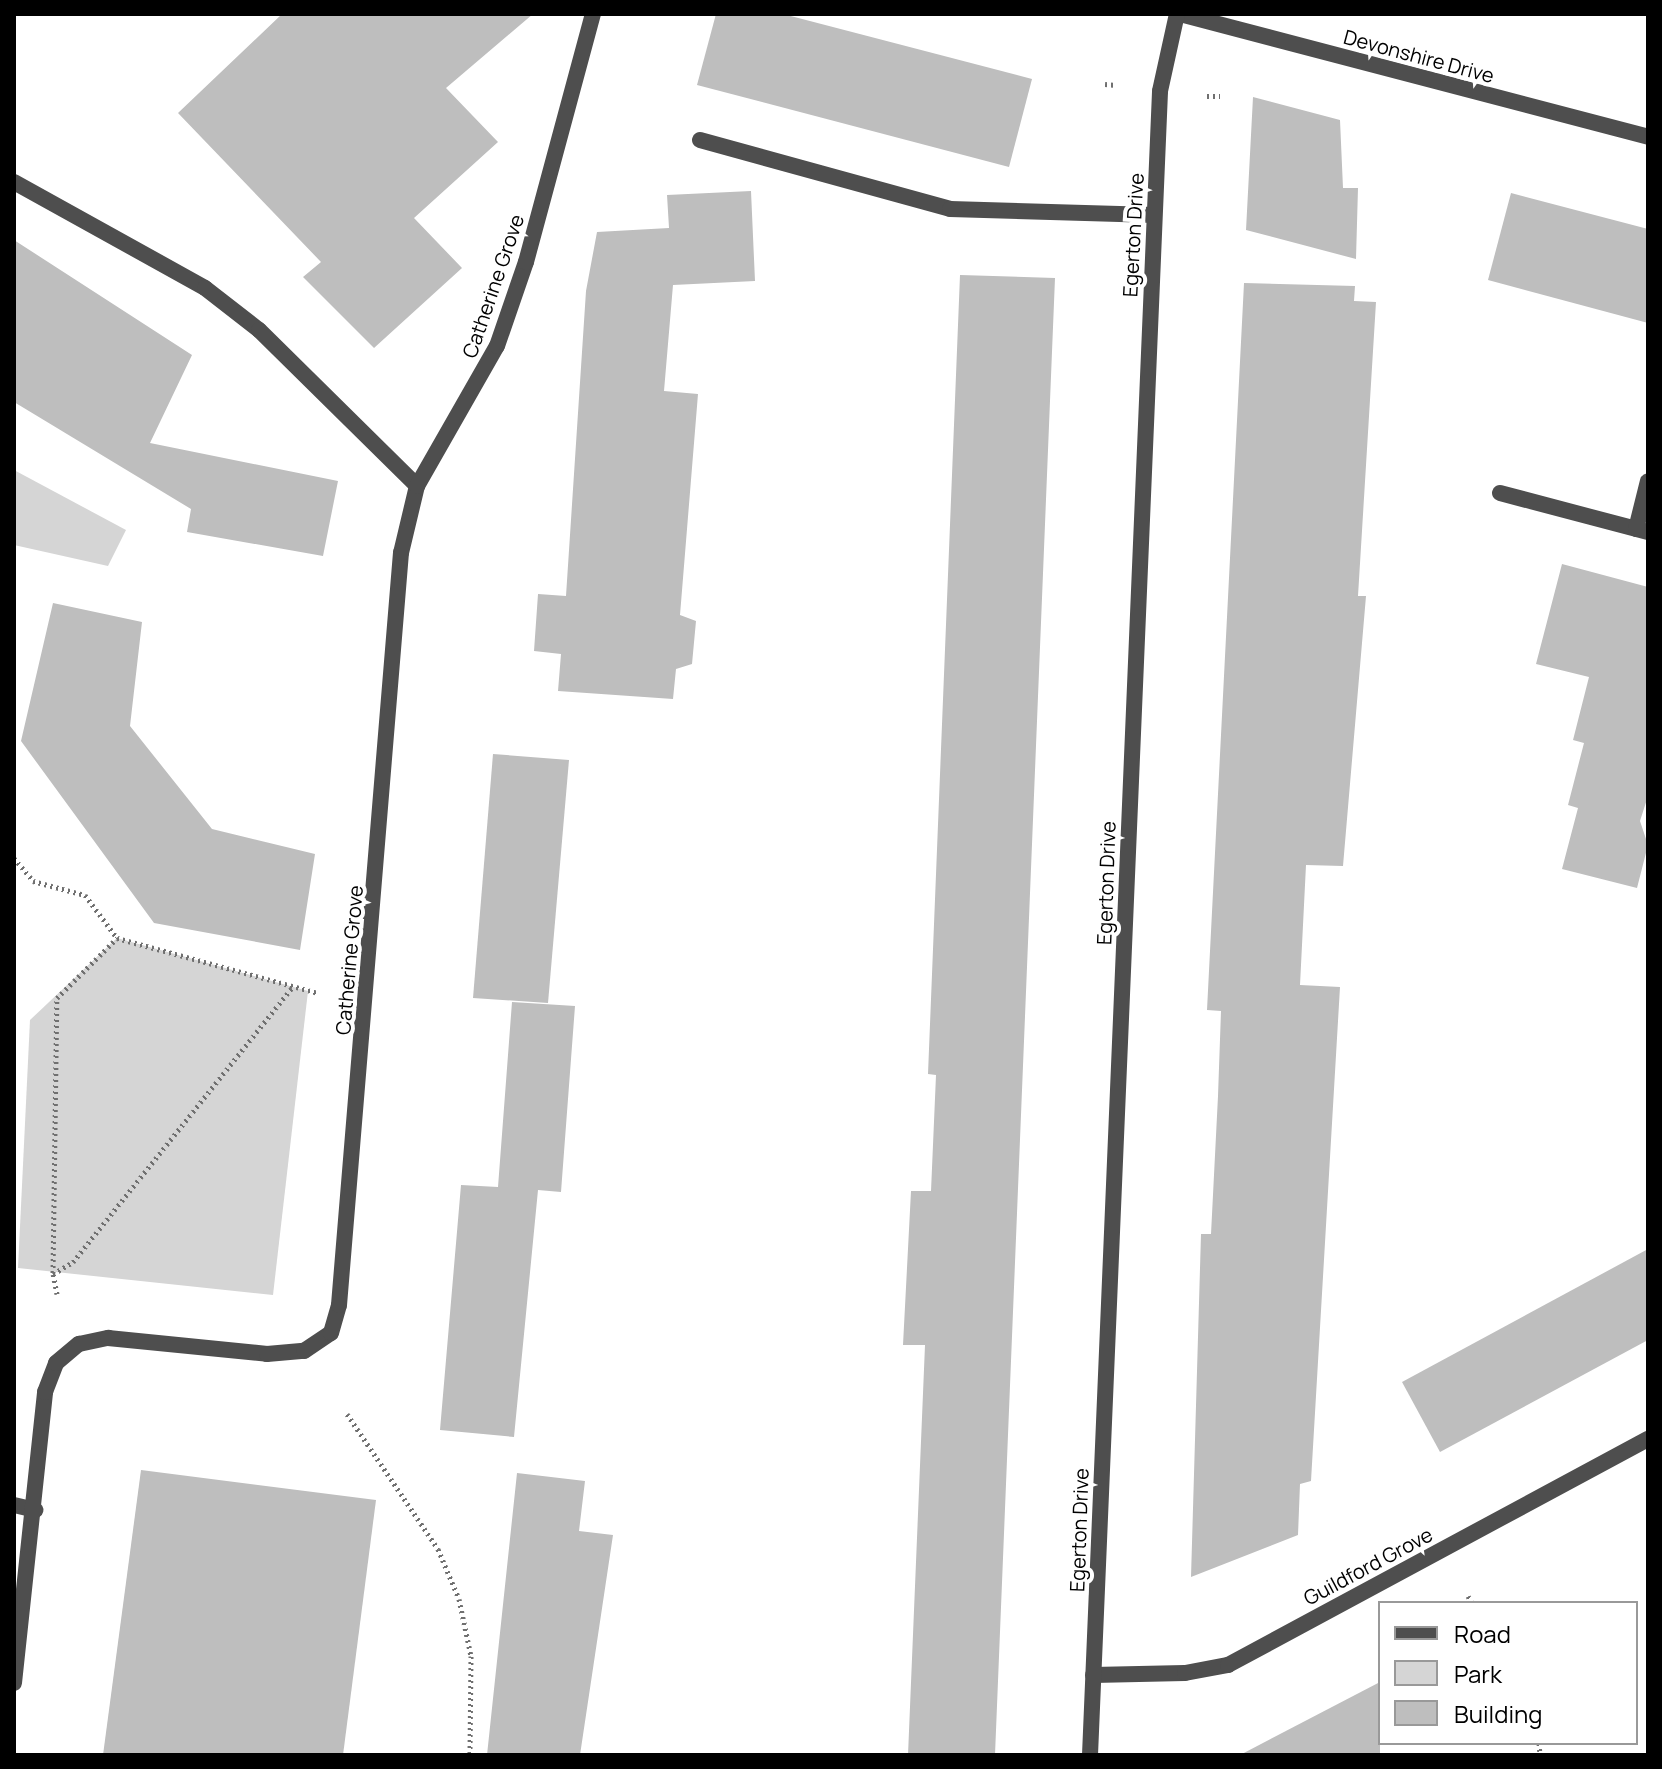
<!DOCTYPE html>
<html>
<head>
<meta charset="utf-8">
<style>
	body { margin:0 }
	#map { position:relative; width:1662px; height:1769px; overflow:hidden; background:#fff; font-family:Manrope,sans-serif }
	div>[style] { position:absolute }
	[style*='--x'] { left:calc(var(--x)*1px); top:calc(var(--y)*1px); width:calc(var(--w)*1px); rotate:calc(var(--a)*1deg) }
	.green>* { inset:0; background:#d5d5d5 }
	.building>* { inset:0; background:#bebebe }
	.path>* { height:5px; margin-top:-2.5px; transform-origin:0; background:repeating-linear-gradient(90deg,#707070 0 2px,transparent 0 6px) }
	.lane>* { height:16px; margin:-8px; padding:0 8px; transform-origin:8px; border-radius:8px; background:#4e4e4e }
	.street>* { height:16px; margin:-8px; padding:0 8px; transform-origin:8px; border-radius:8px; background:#4e4e4e }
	span { translate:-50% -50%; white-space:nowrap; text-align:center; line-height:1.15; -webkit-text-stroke:8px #fff; paint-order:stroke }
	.street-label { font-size:20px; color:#000 }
	.frame { position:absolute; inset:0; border:16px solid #000; pointer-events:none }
	.legend { position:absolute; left:1378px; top:1601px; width:260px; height:144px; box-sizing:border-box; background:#fff; border:2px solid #999; margin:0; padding:10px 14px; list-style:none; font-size:24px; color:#000 }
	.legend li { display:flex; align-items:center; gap:16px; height:40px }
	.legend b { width:40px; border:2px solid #999 }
</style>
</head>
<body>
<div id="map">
	<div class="green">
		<div style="clip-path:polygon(14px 470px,126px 530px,108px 566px,14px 545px)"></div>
		<div style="clip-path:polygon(117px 938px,308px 991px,273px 1295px,18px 1268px,30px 1020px)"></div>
	</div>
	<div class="building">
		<div style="clip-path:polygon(282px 14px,533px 14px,446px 88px,498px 142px,414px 218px,462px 268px,374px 348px,303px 277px,321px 262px,178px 113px)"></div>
		<div style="clip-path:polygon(716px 14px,783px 14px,1032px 79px,1009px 167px,697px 85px)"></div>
		<div style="clip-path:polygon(1253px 97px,1340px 120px,1343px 188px,1358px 188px,1356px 259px,1246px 230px)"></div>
		<div style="clip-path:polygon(751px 191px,755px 281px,673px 285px,664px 391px,698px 394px,680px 615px,696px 621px,692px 664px,676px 669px,673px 699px,558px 691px,561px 654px,534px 651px,538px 594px,566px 596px,586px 291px,597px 232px,669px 228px,667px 195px)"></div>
		<div style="clip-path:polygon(1511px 193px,1648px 229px,1648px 323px,1488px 280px)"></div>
		<div style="clip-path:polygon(14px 240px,192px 355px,150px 443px,338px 481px,323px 556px,187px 532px,191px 509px,14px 402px)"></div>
		<div style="clip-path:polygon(960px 275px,1055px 278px,995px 1755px,908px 1755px,925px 1345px,903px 1345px,911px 1191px,931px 1191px,936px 1075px,928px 1074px)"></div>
		<div style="clip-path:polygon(1244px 283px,1355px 286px,1354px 301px,1376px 302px,1358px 596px,1366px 596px,1343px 866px,1306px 865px,1300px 985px,1340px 987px,1311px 1481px,1300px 1484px,1298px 1535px,1191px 1577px,1201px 1234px,1211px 1234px,1218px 1096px,1221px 1011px,1207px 1010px)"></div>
		<div style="clip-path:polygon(1562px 564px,1648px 587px,1648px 796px,1640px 821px,1648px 845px,1637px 888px,1562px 869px,1578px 808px,1568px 805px,1584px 743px,1573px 740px,1589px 677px,1536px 664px)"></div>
		<div style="clip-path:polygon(53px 603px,142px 622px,130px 726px,212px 829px,315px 854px,300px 950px,154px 923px,21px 741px)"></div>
		<div style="clip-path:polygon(493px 754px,569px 760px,548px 1003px,473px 998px)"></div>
		<div style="clip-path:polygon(512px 1002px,575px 1006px,561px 1192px,538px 1190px,514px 1437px,440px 1430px,461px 1185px,498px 1187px)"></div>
		<div style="clip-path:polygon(1648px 1249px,1648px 1340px,1440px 1452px,1402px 1382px)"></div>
		<div style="clip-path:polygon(141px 1470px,376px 1500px,343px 1755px,103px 1755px)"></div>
		<div style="clip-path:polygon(517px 1473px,585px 1481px,579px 1531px,613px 1535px,580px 1755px,487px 1755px)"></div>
		<div style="clip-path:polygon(1380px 1682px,1380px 1755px,1240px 1755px)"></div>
	</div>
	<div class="path">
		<div style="--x:1105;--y:84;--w:11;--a:5"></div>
		<div style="--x:1207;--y:96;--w:13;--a:0"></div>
		<div style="--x:14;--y:858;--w:30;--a:50"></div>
		<div style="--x:33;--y:881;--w:54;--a:15.1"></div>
		<div style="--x:85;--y:895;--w:54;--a:53.3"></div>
		<div style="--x:117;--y:938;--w:208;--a:15.3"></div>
		<div style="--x:53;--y:1273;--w:275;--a:-89.2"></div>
		<div style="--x:57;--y:998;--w:85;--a:-45"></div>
		<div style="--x:57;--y:1294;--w:20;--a:-101"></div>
		<div style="--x:53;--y:1274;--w:23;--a:-31"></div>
		<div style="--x:73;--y:1262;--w:351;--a:-51.4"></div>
		<div style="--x:347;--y:1414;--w:163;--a:56"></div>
		<div style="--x:438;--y:1549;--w:54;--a:67.2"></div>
		<div style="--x:459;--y:1599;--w:58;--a:78.1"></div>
		<div style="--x:471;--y:1656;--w:99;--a:90.6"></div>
		<div style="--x:1468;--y:1596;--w:8;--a:60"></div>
		<div style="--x:1539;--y:1743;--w:12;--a:85"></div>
	</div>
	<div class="lane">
		<div style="--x:700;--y:140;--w:259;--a:15.4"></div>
		<div style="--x:950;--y:209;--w:204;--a:1.7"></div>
		<div style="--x:14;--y:182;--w:218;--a:29"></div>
		<div style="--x:205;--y:288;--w:68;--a:37.9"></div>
		<div style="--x:259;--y:330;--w:222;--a:44.6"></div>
		<div style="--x:1500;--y:493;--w:153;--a:14.8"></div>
		<div style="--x:1636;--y:529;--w:49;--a:-76"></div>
		<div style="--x:14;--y:1505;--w:22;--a:13"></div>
	</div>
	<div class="street">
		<div style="--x:1180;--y:14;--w:484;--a:14.7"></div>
		<div style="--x:1093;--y:1675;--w:92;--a:-1.2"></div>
		<div style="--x:1185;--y:1673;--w:44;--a:-10.5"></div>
		<div style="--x:1228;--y:1665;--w:477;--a:-28.3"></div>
		<div style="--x:14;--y:1683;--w:293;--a:-83.9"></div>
		<div style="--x:45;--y:1392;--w:31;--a:-69"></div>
		<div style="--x:56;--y:1363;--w:30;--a:-40"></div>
		<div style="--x:79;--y:1344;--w:30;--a:-12"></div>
		<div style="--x:108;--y:1338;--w:160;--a:5.7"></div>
		<div style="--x:267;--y:1354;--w:37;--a:-5"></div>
		<div style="--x:304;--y:1351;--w:32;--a:-34"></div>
		<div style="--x:331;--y:1333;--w:29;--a:-74"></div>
		<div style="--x:339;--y:1305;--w:755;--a:-85.29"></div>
		<div style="--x:401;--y:553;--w:69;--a:-76.6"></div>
		<div style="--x:417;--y:486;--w:161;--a:-60.3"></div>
		<div style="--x:497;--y:346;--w:89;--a:-71"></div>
		<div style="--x:526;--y:262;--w:257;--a:-74.9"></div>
		<div style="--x:1090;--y:1755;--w:1665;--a:-87.59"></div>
		<div style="--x:1160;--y:91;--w:79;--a:-77.6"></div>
	</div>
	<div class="street-label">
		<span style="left:1419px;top:56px;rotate:15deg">Devonshire Drive</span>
		<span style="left:1133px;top:235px;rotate:-87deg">Egerton Drive</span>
		<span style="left:493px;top:286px;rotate:-71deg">Catherine Grove</span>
		<span style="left:1106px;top:883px;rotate:-88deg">Egerton Drive</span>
		<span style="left:349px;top:960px;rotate:-85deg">Catherine Grove</span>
		<span style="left:1079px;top:1530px;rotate:-88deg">Egerton Drive</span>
		<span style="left:1368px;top:1566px;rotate:-28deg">Guildford Grove</span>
	</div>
	<div class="frame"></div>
	<ul class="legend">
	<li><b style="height:10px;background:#4e4e4e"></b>Road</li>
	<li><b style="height:22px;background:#d5d5d5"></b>Park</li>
	<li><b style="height:22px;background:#bebebe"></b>Building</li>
	</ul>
</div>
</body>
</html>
